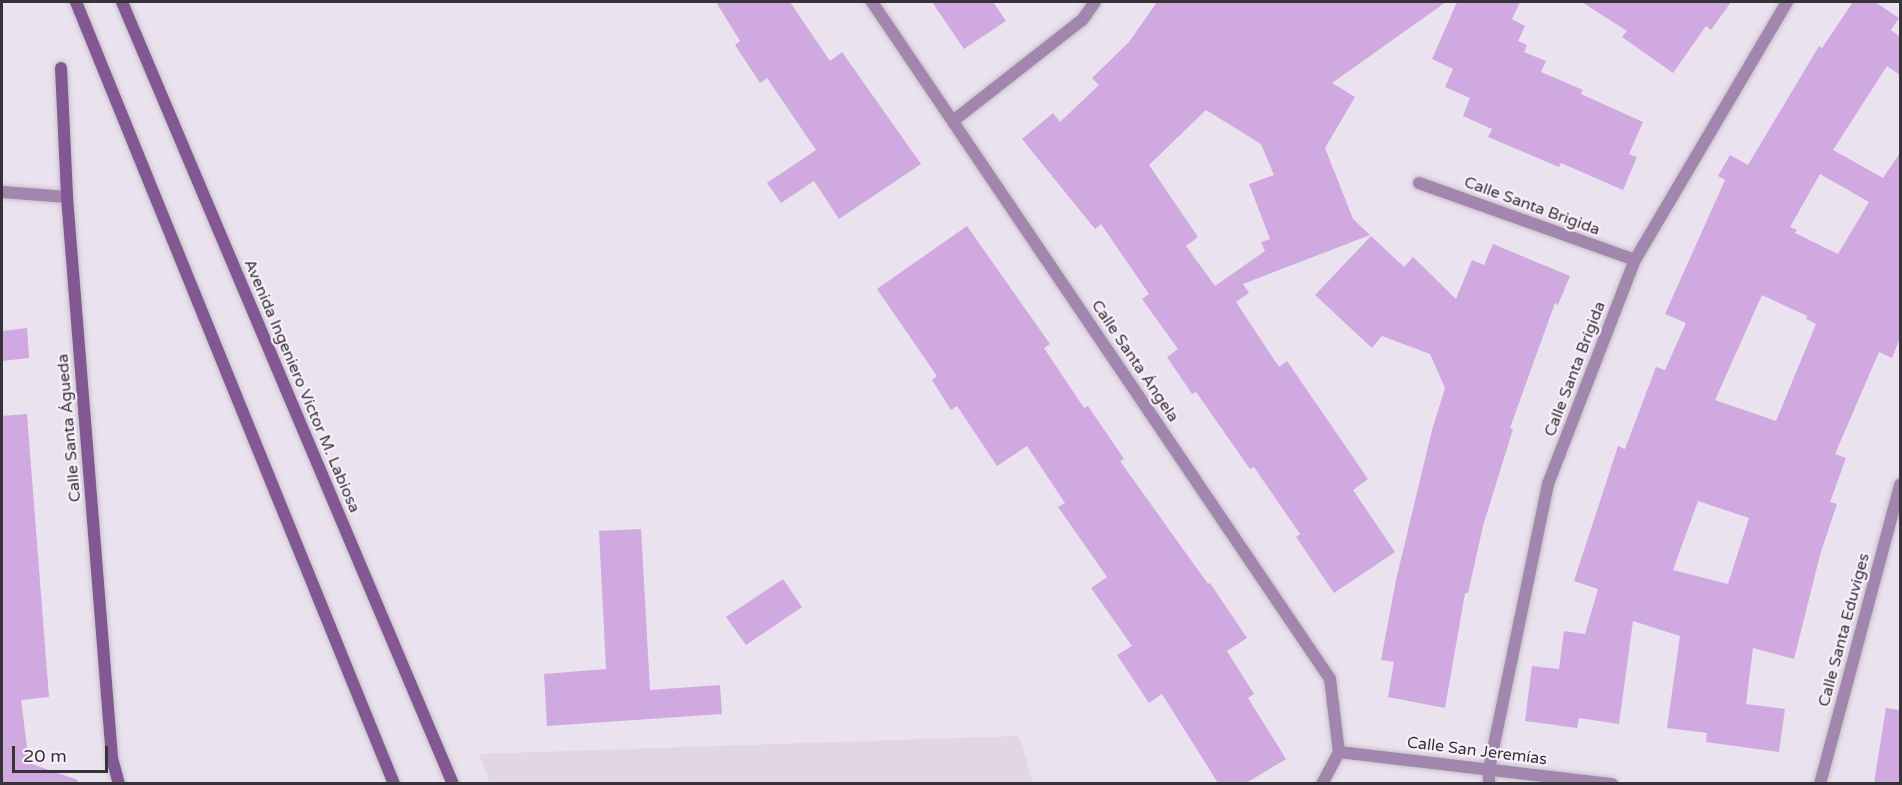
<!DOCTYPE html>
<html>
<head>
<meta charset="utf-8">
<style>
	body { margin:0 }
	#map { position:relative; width:1902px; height:785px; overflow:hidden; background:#eae2ee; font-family:"Varela Round",sans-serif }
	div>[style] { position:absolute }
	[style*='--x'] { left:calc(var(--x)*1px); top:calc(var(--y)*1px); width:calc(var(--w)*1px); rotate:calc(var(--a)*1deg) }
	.built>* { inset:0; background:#e2d5e6 }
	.building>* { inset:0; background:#d0a9e0 }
	.roads { filter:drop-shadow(0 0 2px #c6bfc9) drop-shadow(0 0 2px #c6bfc9) }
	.street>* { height:12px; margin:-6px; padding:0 6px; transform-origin:6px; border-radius:6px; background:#a386ae }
	.secondary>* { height:12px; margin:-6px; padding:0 6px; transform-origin:6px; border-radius:6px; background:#825892 }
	span { translate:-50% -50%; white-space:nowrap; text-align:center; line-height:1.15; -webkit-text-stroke:4.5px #f8effb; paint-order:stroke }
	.street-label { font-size:16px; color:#363237 }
	.frame { position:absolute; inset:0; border:3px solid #363237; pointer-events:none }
	.scale { position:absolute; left:12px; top:746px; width:96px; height:27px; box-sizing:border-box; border:3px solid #363237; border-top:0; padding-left:8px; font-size:18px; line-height:21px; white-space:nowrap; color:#363237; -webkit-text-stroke:4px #f8effb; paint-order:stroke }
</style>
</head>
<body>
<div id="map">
	<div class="built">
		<div style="clip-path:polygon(1019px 736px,1033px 783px,490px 783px,479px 754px)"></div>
	</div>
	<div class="building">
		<div style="clip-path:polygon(716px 2px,790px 2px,830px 61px,842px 52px,921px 164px,839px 219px,814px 181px,781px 203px,767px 183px,816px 150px,767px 78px,760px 83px,735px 45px,740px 41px)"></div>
		<div style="clip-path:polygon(932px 2px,993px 2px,1006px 21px,964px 49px)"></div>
		<div style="clip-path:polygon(evenodd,1157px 2px,1446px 2px,1332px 83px,1355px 97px,1325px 148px,1353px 219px,1370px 235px,1243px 284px,1249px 293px,1236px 302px,1279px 367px,1287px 361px,1368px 479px,1353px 490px,1395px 552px,1334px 593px,1296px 537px,1300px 534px,1254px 467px,1250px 469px,1196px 392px,1192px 394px,1167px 357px,1178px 349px,1142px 299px,1149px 294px,1101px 224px,1095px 229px,1022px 139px,1053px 113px,1060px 122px,1099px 85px,1092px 78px,1129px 42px,1157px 2px,1206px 110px,1261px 144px,1274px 175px,1249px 184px,1270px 239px,1261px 242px,1265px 251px,1215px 286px,1186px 246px,1198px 237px,1149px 165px,1206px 110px)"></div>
		<div style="clip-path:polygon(1457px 2px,1520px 2px,1512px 19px,1525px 26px,1518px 41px,1527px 45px,1524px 52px,1546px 61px,1541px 72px,1583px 90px,1581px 94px,1643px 122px,1629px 154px,1637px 157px,1623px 190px,1561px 163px,1559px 167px,1488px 137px,1492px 129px,1463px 116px,1470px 98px,1445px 87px,1453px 69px,1432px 59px)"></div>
		<div style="clip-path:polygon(1582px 2px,1731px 2px,1711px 30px,1706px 26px,1673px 73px,1622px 37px,1627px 31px)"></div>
		<div style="clip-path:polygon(evenodd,1853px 2px,1875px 2px,1899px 18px,1891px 30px,1900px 37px,1900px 75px,1887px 66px,1833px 150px,1883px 178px,1900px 153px,1900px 338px,1892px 358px,1879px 352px,1835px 454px,1846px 458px,1830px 502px,1837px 504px,1820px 555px,1794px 659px,1753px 648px,1746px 704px,1785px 709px,1779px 752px,1706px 742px,1707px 733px,1667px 728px,1680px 636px,1633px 621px,1619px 724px,1579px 718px,1577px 728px,1525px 721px,1532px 666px,1559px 669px,1564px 631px,1585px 634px,1598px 589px,1574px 581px,1618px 446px,1625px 449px,1656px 367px,1665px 370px,1686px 323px,1665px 314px,1725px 180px,1718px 176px,1730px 155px,1748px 165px,1819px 46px,1822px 48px,1853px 2px,1820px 174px,1869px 202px,1838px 254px,1795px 233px,1797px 230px,1790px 227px,1820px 174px,1853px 2px,1762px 295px,1807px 316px,1806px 319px,1816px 324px,1776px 421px,1715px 400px,1762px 295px,1853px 2px,1698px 501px,1749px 518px,1728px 584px,1673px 570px,1698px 501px)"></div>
		<div style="clip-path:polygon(967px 226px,1050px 344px,1044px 348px,1084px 408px,1088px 406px,1124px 459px,1120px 461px,1208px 584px,1210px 583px,1247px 638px,1227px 651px,1254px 694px,1248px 698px,1286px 759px,1246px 783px,1218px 783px,1162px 694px,1149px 703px,1117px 655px,1132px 646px,1091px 588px,1107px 577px,1058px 507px,1065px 503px,1027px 446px,997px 466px,957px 406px,951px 410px,932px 380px,937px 376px,877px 289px)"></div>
		<div style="clip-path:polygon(1371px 236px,1404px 267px,1413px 257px,1456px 299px,1472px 260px,1484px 265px,1493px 244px,1570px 276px,1558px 305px,1555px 303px,1510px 428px,1513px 429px,1483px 526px,1468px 593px,1465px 593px,1445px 708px,1388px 697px,1394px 662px,1381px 660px,1396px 580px,1432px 430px,1445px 388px,1430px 354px,1382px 336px,1372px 348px,1315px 295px)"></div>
		<div style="clip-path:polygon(27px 328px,29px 358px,2px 361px,2px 331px)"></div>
		<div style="clip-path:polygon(27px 414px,49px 697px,21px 700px,29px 763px,78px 780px,77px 783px,2px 783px,2px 416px)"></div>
		<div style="clip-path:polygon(641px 529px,650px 690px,720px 685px,722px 714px,547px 726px,544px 674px,606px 669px,599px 531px)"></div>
		<div style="clip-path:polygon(783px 579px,802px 607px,746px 645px,726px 617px)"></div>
		<div style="clip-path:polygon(1886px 708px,1900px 710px,1900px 783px,1874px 783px)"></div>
	</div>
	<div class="roads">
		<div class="street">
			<div style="--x:872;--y:2;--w:817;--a:55.92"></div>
			<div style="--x:1330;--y:679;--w:74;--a:83"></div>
			<div style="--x:953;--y:121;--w:165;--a:-38.1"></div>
			<div style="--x:1083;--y:19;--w:21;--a:-55"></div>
			<div style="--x:1419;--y:183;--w:229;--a:19.6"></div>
			<div style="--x:2;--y:192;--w:65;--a:4.4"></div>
			<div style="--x:1339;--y:752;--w:275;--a:6.7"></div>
			<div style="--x:1322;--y:784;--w:36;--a:-62"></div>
			<div style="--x:1489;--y:784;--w:15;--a:-90"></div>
			<div style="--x:1489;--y:769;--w:291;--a:-78.3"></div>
			<div style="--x:1548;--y:484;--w:240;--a:-68.8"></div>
			<div style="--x:1635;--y:260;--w:299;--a:-59.5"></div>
			<div style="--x:1820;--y:784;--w:310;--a:-75"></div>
		</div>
		<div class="secondary">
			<div style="--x:76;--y:2;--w:844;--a:67.87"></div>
			<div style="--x:122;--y:2;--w:849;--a:67.06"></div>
			<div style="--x:61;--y:68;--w:129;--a:87.3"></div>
			<div style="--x:67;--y:197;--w:563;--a:85.41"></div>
			<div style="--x:112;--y:758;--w:27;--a:75"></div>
		</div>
	</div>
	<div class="street-label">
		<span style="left:1532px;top:206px;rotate:20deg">Calle Santa Brigida</span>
		<span style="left:1135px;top:361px;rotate:56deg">Calle Santa Ángela</span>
		<span style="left:1575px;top:369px;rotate:-69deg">Calle Santa Brígida</span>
		<span style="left:302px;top:386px;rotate:67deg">Avenida Ingeniero Víctor M. Labiosa</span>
		<span style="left:69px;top:428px;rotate:-95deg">Calle Santa Águeda</span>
		<span style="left:1844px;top:630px;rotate:-75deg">Calle Santa Eduviges</span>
		<span style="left:1477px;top:751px;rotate:7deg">Calle San Jeremías</span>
	</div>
	<div class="frame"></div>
	<div class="scale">20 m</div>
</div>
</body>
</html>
